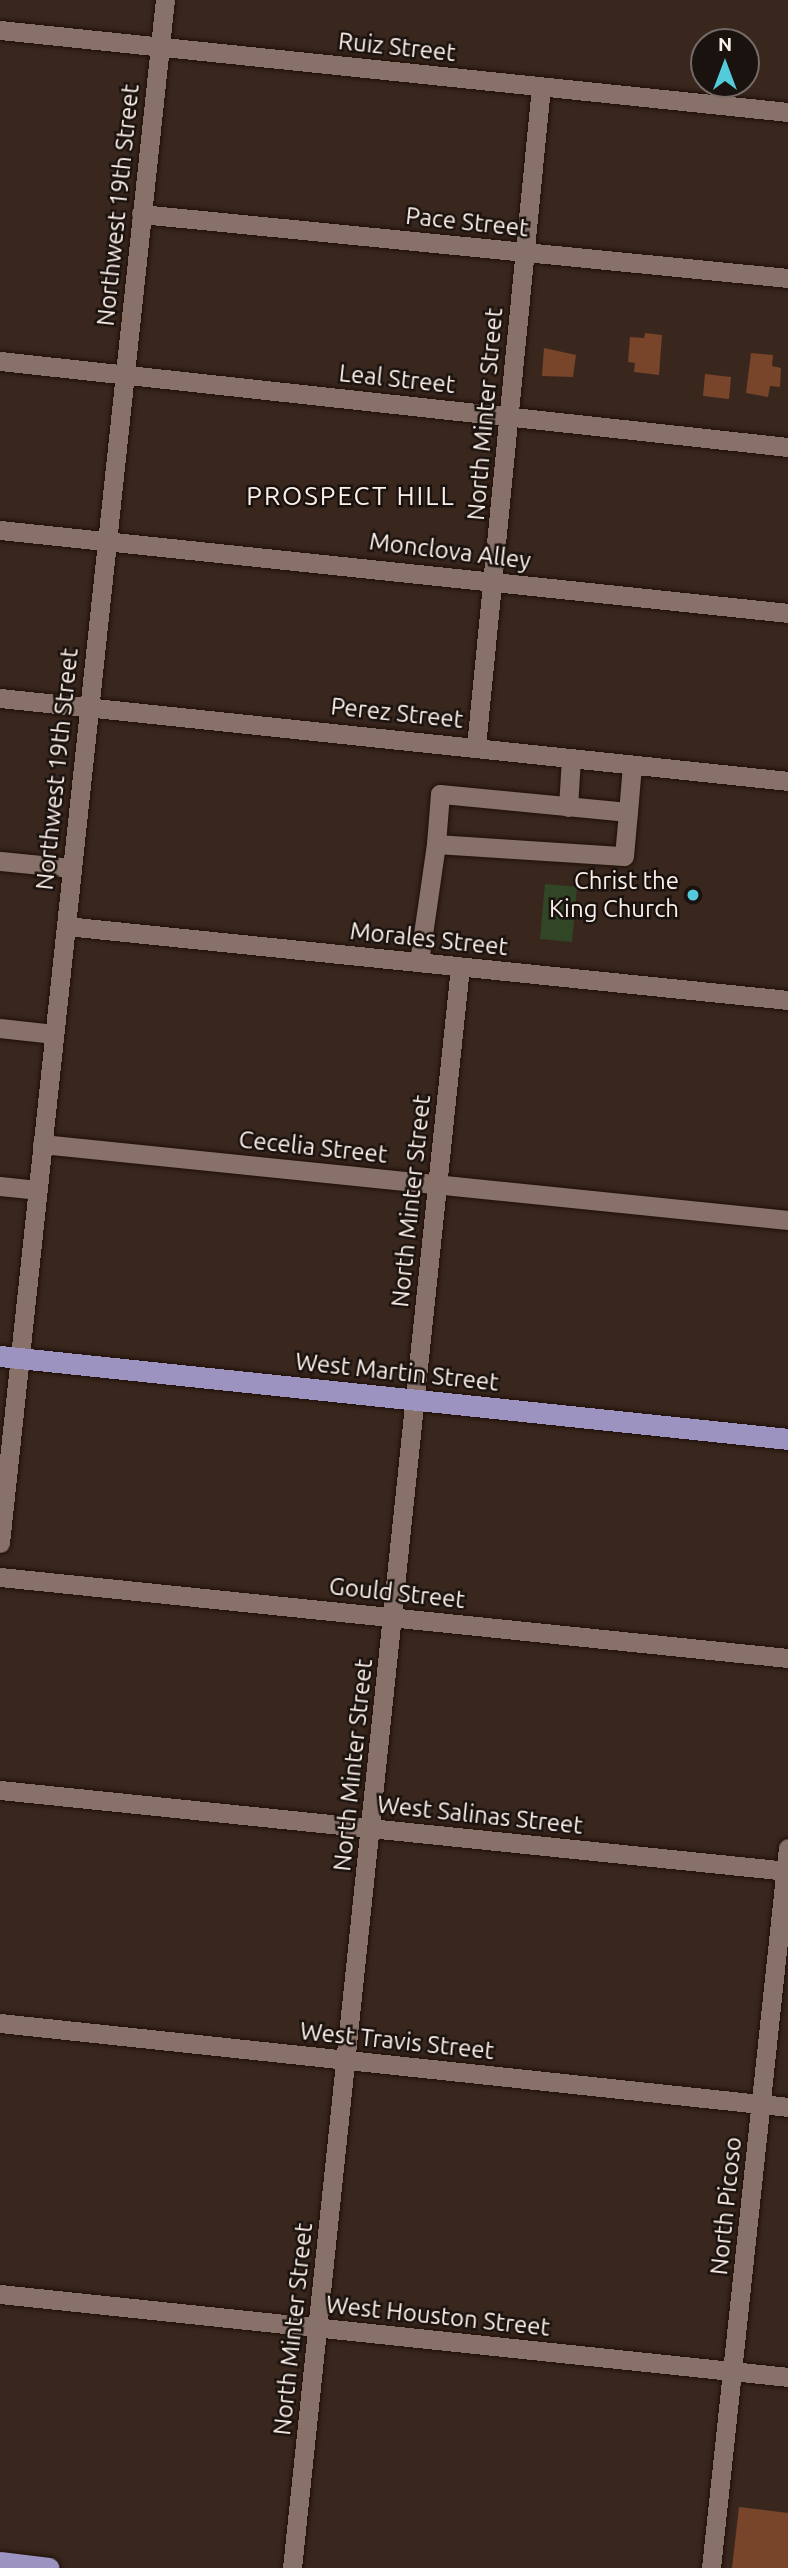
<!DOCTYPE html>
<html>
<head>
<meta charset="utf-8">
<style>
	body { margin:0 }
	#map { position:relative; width:788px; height:2568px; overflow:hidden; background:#39271e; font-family:Ubuntu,sans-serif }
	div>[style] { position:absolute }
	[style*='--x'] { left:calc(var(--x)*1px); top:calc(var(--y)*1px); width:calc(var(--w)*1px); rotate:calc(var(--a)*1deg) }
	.green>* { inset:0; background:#314625 }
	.building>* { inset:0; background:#78452b }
	.roads { filter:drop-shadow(0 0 2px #1f0f08) drop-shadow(0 0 2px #1f0f08) }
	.minor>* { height:19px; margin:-9.5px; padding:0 9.5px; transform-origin:9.5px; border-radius:9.5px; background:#877168 }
	.major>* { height:21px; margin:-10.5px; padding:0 10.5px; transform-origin:10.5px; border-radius:10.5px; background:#9d93c0 }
	.dots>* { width:19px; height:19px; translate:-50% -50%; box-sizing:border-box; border:4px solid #1a120e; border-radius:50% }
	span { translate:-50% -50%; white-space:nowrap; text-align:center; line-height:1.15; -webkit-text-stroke:5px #1a120e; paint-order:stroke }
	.street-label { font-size:24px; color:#fdf0eb }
	.poi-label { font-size:24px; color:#fdf0eb }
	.right { translate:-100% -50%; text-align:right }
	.neighbourhood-label { font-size:26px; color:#fdf0eb; letter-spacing:2px }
	.north { position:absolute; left:690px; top:28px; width:70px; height:70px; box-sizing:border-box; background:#1a120e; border:2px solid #756b66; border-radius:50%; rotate:0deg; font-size:19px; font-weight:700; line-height:28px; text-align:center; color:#fdf0eb }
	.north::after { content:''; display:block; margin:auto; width:24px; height:32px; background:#53cbdb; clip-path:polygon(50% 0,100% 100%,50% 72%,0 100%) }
</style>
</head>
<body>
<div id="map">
	<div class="green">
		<div style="clip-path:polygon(545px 884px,577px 887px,572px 942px,540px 939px)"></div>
	</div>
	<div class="building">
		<div style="clip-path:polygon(645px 333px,662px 335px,659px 375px,634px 372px,635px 363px,628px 362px,630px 337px,644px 338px)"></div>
		<div style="clip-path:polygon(544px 348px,576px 355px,573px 377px,542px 376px)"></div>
		<div style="clip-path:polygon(751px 353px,773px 355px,772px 366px,781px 368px,780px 387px,770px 386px,768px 397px,746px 393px)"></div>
		<div style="clip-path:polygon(705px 374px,731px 377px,729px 399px,703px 396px)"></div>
		<div style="clip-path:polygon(739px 2507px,788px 2513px,788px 2568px,732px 2568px)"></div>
	</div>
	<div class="roads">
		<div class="minor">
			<div style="--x:0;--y:30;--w:792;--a:5.94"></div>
			<div style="--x:141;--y:214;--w:650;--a:5.65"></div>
			<div style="--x:0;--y:361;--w:793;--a:6.23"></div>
			<div style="--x:0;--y:530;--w:792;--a:6.01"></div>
			<div style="--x:0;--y:698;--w:792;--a:6.01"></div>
			<div style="--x:476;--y:746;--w:662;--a:-84.37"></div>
			<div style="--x:568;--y:807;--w:49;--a:-86.5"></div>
			<div style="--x:628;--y:812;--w:189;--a:-174.5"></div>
			<div style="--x:440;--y:794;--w:50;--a:94.6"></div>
			<div style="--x:436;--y:844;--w:188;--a:3.7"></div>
			<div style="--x:624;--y:856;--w:44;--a:-84.8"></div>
			<div style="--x:628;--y:812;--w:47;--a:-85.1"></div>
			<div style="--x:0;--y:861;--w:72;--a:5.6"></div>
			<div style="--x:66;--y:926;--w:726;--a:5.85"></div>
			<div style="--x:419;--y:962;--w:119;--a:-81.8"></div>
			<div style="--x:0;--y:1028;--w:54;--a:6.3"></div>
			<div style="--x:42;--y:1144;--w:750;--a:5.82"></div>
			<div style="--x:0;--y:1186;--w:37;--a:6"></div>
			<div style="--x:0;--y:1543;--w:1552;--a:-83.9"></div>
			<div style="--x:0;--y:1577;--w:792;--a:5.87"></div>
			<div style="--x:0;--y:1790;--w:792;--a:5.87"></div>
			<div style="--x:0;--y:2023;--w:792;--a:6.08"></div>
			<div style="--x:0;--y:2294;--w:792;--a:6.01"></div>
			<div style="--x:292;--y:2568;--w:1610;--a:-84.01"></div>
			<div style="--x:711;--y:2568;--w:724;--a:-83.9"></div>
		</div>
		<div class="major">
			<div style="--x:0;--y:1356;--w:792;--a:6.01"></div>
			<div style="--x:0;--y:2562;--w:49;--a:7"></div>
		</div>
	</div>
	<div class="dots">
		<div style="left:693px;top:895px;background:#53cbdb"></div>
	</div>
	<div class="street-label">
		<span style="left:397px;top:47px;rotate:6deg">Ruiz Street</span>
		<span style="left:118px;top:205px;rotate:-84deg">Northwest 19th Street</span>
		<span style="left:467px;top:222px;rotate:6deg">Pace Street</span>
		<span style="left:397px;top:379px;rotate:6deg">Leal Street</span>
		<span style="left:485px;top:414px;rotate:-85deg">North Minter Street</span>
		<span style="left:450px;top:551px;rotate:7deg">Monclova Alley</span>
		<span style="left:397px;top:713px;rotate:6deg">Perez Street</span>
		<span style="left:57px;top:769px;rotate:-84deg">Northwest 19th Street</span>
		<span style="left:429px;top:939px;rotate:6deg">Morales Street</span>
		<span style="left:313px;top:1147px;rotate:6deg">Cecelia Street</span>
		<span style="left:411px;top:1201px;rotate:-84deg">North Minter Street</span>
		<span style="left:397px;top:1372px;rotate:6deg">West Martin Street</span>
		<span style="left:397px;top:1593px;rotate:6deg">Gould Street</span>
		<span style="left:353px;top:1765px;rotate:-84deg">North Minter Street</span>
		<span style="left:480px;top:1815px;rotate:6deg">West Salinas Street</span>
		<span style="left:397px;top:2041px;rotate:6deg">West Travis Street</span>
		<span style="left:726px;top:2206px;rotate:-84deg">North Picoso</span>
		<span style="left:438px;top:2316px;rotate:6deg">West Houston Street</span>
		<span style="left:293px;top:2329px;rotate:-84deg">North Minter Street</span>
	</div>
	<div class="poi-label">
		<span class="right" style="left:679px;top:895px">Christ the<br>King Church</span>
	</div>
	<div class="neighbourhood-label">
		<span style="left:351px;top:496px">PROSPECT HILL</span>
	</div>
	<div class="north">N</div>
</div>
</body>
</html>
